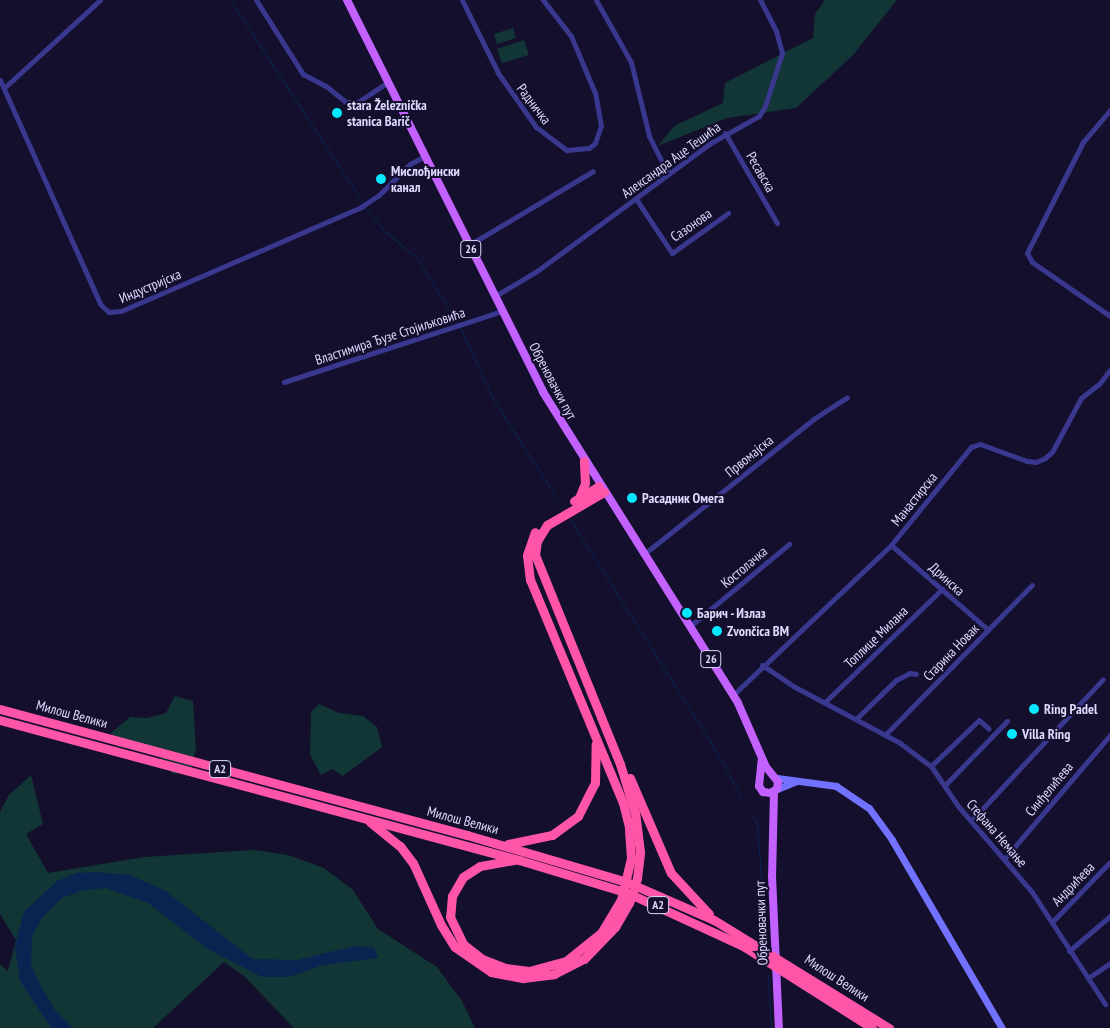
<!DOCTYPE html>
<html>
<head>
<meta charset="utf-8">
<style>
	body { margin:0 }
	#map { position:relative; width:1110px; height:1028px; overflow:hidden; background:#140f2c; font-family:"PT Sans Narrow",sans-serif }
	div>[style] { position:absolute }
	[style*='--x'] { left:calc(var(--x)*1px); top:calc(var(--y)*1px); width:calc(var(--w)*1px); rotate:calc(var(--a)*1deg) }
	.green>* { inset:0; background:#113635 }
	.water>* { inset:0; background:#092451 }
	.stream>* { height:1px; margin:-0.5px; padding:0 0.5px; transform-origin:0.5px; border-radius:0.5px; background:#092451 }
	.minor>* { height:5px; margin:-2.5px; padding:0 2.5px; transform-origin:2.5px; border-radius:2.5px; background:#39378e }
	.secondary>* { height:7px; margin:-3.5px; padding:0 3.5px; transform-origin:3.5px; border-radius:3.5px; background:#7371ff }
	.primary>* { height:8px; margin:-4px; padding:0 4px; transform-origin:4px; border-radius:4px; background:#c361ff }
	.motorway>* { height:9px; margin:-4.5px; padding:0 4.5px; transform-origin:4.5px; border-radius:4.5px; background:#ff55a8 }
	.dots>* { width:14px; height:14px; translate:-50% -50%; box-sizing:border-box; border:2px solid #140f2c; border-radius:50% }
	span { translate:-50% -50%; white-space:nowrap; text-align:center; line-height:1.15; -webkit-text-stroke:4px #140f2c; paint-order:stroke }
	.shield-label span { padding:1px 4px; background:#140f2c; border:1px solid; border-radius:4px; -webkit-text-stroke-width:0 }
	.shield-label { font-size:12px; color:#dedaff; font-weight:700 }
	.street-label { font-size:14px; color:#dedaff }
	.poi-label { font-size:14px; color:#dedaff; font-weight:700 }
	.left { translate:0 -50%; text-align:left }
</style>
</head>
<body>
<div id="map">
	<div class="green">
		<div style="clip-path:polygon(825px 0,897px 0,853px 55px,796px 108px,727px 118px,658px 146px,674px 126px,723px 103px,725px 83px,813px 38px,815px 14px)"></div>
		<div style="clip-path:polygon(513px 28px,516px 38px,497px 44px,494px 34px)"></div>
		<div style="clip-path:polygon(524px 40px,529px 55px,502px 63px,497px 49px)"></div>
		<div style="clip-path:polygon(175px 696px,193px 701px,196px 749px,190px 772px,173px 774px,159px 757px,142px 748px,118px 747px,111px 733px,130px 717px,147px 718px,166px 713px)"></div>
		<div style="clip-path:polygon(319px 704px,339px 713px,363px 716px,377px 727px,382px 747px,343px 776px,332px 769px,321px 775px,310px 755px,311px 712px)"></div>
		<div style="clip-path:polygon(31px 775px,43px 824px,26px 834px,48px 873px,144px 857px,254px 850px,288px 855px,324px 868px,353px 890px,378px 929px,437px 967px,462px 1001px,475px 1028px,294px 1028px,244px 976px,224px 962px,153px 1028px,0 1028px,0 964px,8px 971px,16px 940px,0 914px,0 812px,9px 795px)"></div>
	</div>
	<div class="water">
		<div style="clip-path:polygon(96px 872px,129px 875px,164px 890px,253px 959px,297px 960px,355px 946px,374px 948px,378px 958px,323px 965px,289px 977px,262px 977px,208px 949px,148px 903px,106px 888px,83px 890px,62px 898px,42px 918px,32px 936px,31px 964px,41px 986px,54px 1009px,73px 1028px,51px 1028px,20px 981px,15px 947px,20px 926px,24px 912px,57px 881px,77px 873px)"></div>
	</div>
	<div class="stream">
		<div style="--x:230;--y:0;--w:244;--a:56.7"></div>
		<div style="--x:365;--y:208;--w:33;--a:49"></div>
		<div style="--x:387;--y:233;--w:40;--a:40"></div>
		<div style="--x:418;--y:259;--w:75;--a:58.6"></div>
		<div style="--x:459;--y:326;--w:84;--a:64.7"></div>
		<div style="--x:495;--y:402;--w:117;--a:57.3"></div>
		<div style="--x:570;--y:519;--w:262;--a:57.8"></div>
		<div style="--x:710;--y:741;--w:65;--a:60.7"></div>
		<div style="--x:752;--y:815;--w:10;--a:61"></div>
		<div style="--x:757;--y:824;--w:121;--a:85.7"></div>
		<div style="--x:768;--y:975;--w:53;--a:86.8"></div>
	</div>
	<div class="minor">
		<div style="--x:256;--y:0;--w:88;--a:57.6"></div>
		<div style="--x:303;--y:74;--w:26;--a:28"></div>
		<div style="--x:326;--y:86;--w:26;--a:39"></div>
		<div style="--x:346;--y:102;--w:12;--a:0"></div>
		<div style="--x:358;--y:102;--w:36;--a:-34"></div>
		<div style="--x:462;--y:0;--w:81;--a:63.7"></div>
		<div style="--x:498;--y:73;--w:66;--a:54.9"></div>
		<div style="--x:536;--y:127;--w:39;--a:37"></div>
		<div style="--x:567;--y:150;--w:22;--a:-5"></div>
		<div style="--x:589;--y:148;--w:8;--a:-40"></div>
		<div style="--x:595;--y:143;--w:18;--a:-71"></div>
		<div style="--x:601;--y:126;--w:34;--a:-100"></div>
		<div style="--x:595;--y:93;--w:62;--a:-112.8"></div>
		<div style="--x:571;--y:36;--w:46;--a:-127.9"></div>
		<div style="--x:596;--y:0;--w:71;--a:60.6"></div>
		<div style="--x:631;--y:62;--w:76;--a:76.3"></div>
		<div style="--x:649;--y:136;--w:42;--a:63.4"></div>
		<div style="--x:0;--y:80;--w:245;--a:65.9"></div>
		<div style="--x:100;--y:304;--w:12;--a:42"></div>
		<div style="--x:109;--y:312;--w:12;--a:-5"></div>
		<div style="--x:121;--y:311;--w:262;--a:-23.4"></div>
		<div style="--x:361;--y:207;--w:22;--a:-34"></div>
		<div style="--x:379;--y:195;--w:44;--a:-45"></div>
		<div style="--x:410;--y:164;--w:17;--a:-28"></div>
		<div style="--x:4;--y:88;--w:130;--a:-42.5"></div>
		<div style="--x:1110;--y:110;--w:42;--a:130.2"></div>
		<div style="--x:1083;--y:142;--w:124;--a:116.8"></div>
		<div style="--x:1027;--y:253;--w:10;--a:61"></div>
		<div style="--x:1032;--y:262;--w:95;--a:34.7"></div>
		<div style="--x:725;--y:133;--w:104;--a:60"></div>
		<div style="--x:636;--y:199;--w:65;--a:56.3"></div>
		<div style="--x:672;--y:253;--w:69;--a:-35.5"></div>
		<div style="--x:469;--y:245;--w:144;--a:-30.8"></div>
		<div style="--x:495;--y:296;--w:49;--a:-30.8"></div>
		<div style="--x:537;--y:271;--w:214;--a:-36.4"></div>
		<div style="--x:709;--y:144;--w:57;--a:-29.2"></div>
		<div style="--x:759;--y:116;--w:12;--a:-59"></div>
		<div style="--x:765;--y:106;--w:56;--a:-72.2"></div>
		<div style="--x:782;--y:53;--w:23;--a:-105"></div>
		<div style="--x:776;--y:31;--w:35;--a:-117"></div>
		<div style="--x:284;--y:382;--w:229;--a:-18"></div>
		<div style="--x:891;--y:545;--w:129;--a:41.2"></div>
		<div style="--x:644;--y:554;--w:218;--a:-38.5"></div>
		<div style="--x:815;--y:418;--w:38;--a:-33"></div>
		<div style="--x:690;--y:626;--w:129;--a:-39.6"></div>
		<div style="--x:762;--y:665;--w:37;--a:34"></div>
		<div style="--x:793;--y:686;--w:121;--a:28"></div>
		<div style="--x:900;--y:743;--w:39;--a:37"></div>
		<div style="--x:931;--y:766;--w:48;--a:56"></div>
		<div style="--x:958;--y:806;--w:113;--a:49.3"></div>
		<div style="--x:1032;--y:892;--w:134;--a:56.9"></div>
		<div style="--x:733;--y:695;--w:218;--a:-43.5"></div>
		<div style="--x:891;--y:545;--w:127;--a:-50.8"></div>
		<div style="--x:971;--y:447;--w:9;--a:-18"></div>
		<div style="--x:980;--y:444;--w:50;--a:19.9"></div>
		<div style="--x:1027;--y:461;--w:9;--a:6"></div>
		<div style="--x:1036;--y:462;--w:10;--a:-24"></div>
		<div style="--x:1045;--y:458;--w:9;--a:-41"></div>
		<div style="--x:1052;--y:452;--w:61;--a:-61.8"></div>
		<div style="--x:1081;--y:398;--w:23;--a:-38"></div>
		<div style="--x:1099;--y:384;--w:18;--a:-52"></div>
		<div style="--x:825;--y:702;--w:163;--a:-44"></div>
		<div style="--x:856;--y:719;--w:56;--a:-44.3"></div>
		<div style="--x:896;--y:680;--w:16;--a:-27"></div>
		<div style="--x:910;--y:673;--w:6;--a:9"></div>
		<div style="--x:885;--y:735;--w:210;--a:-45.6"></div>
		<div style="--x:931;--y:766;--w:66;--a:-43.8"></div>
		<div style="--x:979;--y:720;--w:13;--a:42"></div>
		<div style="--x:946;--y:784;--w:88;--a:-45.9"></div>
		<div style="--x:972;--y:820;--w:192;--a:-47.1"></div>
		<div style="--x:1005;--y:858;--w:162;--a:-49.5"></div>
		<div style="--x:1052;--y:922;--w:83;--a:-46"></div>
		<div style="--x:1069;--y:951;--w:54;--a:-40.5"></div>
		<div style="--x:1088;--y:978;--w:27;--a:-34"></div>
	</div>
	<div class="secondary">
		<div style="--x:777;--y:778;--w:60;--a:7.7"></div>
		<div style="--x:836;--y:786;--w:40;--a:34"></div>
		<div style="--x:869;--y:808;--w:39;--a:54"></div>
		<div style="--x:892;--y:840;--w:218;--a:59.7"></div>
		<div style="--x:777;--y:789;--w:22;--a:-22"></div>
	</div>
	<div class="primary">
		<div style="--x:347;--y:0;--w:438;--a:63.4"></div>
		<div style="--x:543;--y:392;--w:367;--a:57.9"></div>
		<div style="--x:738;--y:703;--w:70;--a:66.4"></div>
		<div style="--x:766;--y:767;--w:19;--a:51"></div>
		<div style="--x:778;--y:782;--w:7;--a:98"></div>
		<div style="--x:777;--y:789;--w:7;--a:146"></div>
		<div style="--x:771;--y:793;--w:8;--a:-173"></div>
		<div style="--x:763;--y:792;--w:7;--a:-124"></div>
		<div style="--x:759;--y:786;--w:27;--a:-84"></div>
		<div style="--x:774;--y:791;--w:85;--a:91.3"></div>
		<div style="--x:772;--y:876;--w:152;--a:87.4"></div>
	</div>
	<div class="motorway">
		<div style="--x:579;--y:498;--w:16;--a:-68"></div>
		<div style="--x:585;--y:483;--w:22;--a:-93"></div>
		<div style="--x:574;--y:501;--w:29;--a:-31"></div>
		<div style="--x:0;--y:709;--w:484;--a:15.1"></div>
		<div style="--x:467;--y:835;--w:167;--a:16.4"></div>
		<div style="--x:627;--y:882;--w:95;--a:23.6"></div>
		<div style="--x:714;--y:920;--w:206;--a:31.7"></div>
		<div style="--x:0;--y:720;--w:538;--a:15.1"></div>
		<div style="--x:519;--y:860;--w:114;--a:16.8"></div>
		<div style="--x:628;--y:893;--w:127;--a:24.7"></div>
		<div style="--x:743;--y:946;--w:153;--a:32.4"></div>
		<div style="--x:630;--y:778;--w:103;--a:66.7"></div>
		<div style="--x:671;--y:873;--w:56;--a:47.2"></div>
		<div style="--x:370;--y:822;--w:38;--a:39"></div>
		<div style="--x:400;--y:846;--w:21;--a:53"></div>
		<div style="--x:413;--y:863;--w:68;--a:65.7"></div>
		<div style="--x:441;--y:925;--w:26;--a:58"></div>
		<div style="--x:455;--y:947;--w:44;--a:34.8"></div>
		<div style="--x:491;--y:972;--w:33;--a:11"></div>
		<div style="--x:523;--y:978;--w:31;--a:-7"></div>
		<div style="--x:554;--y:974;--w:34;--a:-27"></div>
		<div style="--x:584;--y:959;--w:45;--a:-45.9"></div>
		<div style="--x:615;--y:927;--w:28;--a:-60"></div>
		<div style="--x:629;--y:903;--w:26;--a:-72"></div>
		<div style="--x:637;--y:878;--w:26;--a:-83"></div>
		<div style="--x:640;--y:852;--w:39;--a:-97"></div>
		<div style="--x:635;--y:813;--w:51;--a:-107"></div>
		<div style="--x:620;--y:764;--w:226;--a:-112.1"></div>
		<div style="--x:535;--y:555;--w:14;--a:-82"></div>
		<div style="--x:537;--y:541;--w:19;--a:-58"></div>
		<div style="--x:547;--y:525;--w:66;--a:-30.1"></div>
		<div style="--x:508;--y:844;--w:45;--a:-11.6"></div>
		<div style="--x:552;--y:835;--w:32;--a:-36"></div>
		<div style="--x:578;--y:816;--w:37;--a:-63"></div>
		<div style="--x:595;--y:783;--w:39;--a:-89"></div>
		<div style="--x:514;--y:860;--w:35;--a:170"></div>
		<div style="--x:480;--y:866;--w:20;--a:147"></div>
		<div style="--x:463;--y:877;--w:22;--a:120"></div>
		<div style="--x:452;--y:896;--w:21;--a:95"></div>
		<div style="--x:450;--y:917;--w:30;--a:64"></div>
		<div style="--x:463;--y:944;--w:24;--a:38"></div>
		<div style="--x:482;--y:959;--w:25;--a:21"></div>
		<div style="--x:505;--y:968;--w:24;--a:7"></div>
		<div style="--x:529;--y:971;--w:38;--a:-15"></div>
		<div style="--x:566;--y:961;--w:45;--a:-38.7"></div>
		<div style="--x:601;--y:933;--w:39;--a:-59"></div>
		<div style="--x:621;--y:900;--w:43;--a:-76.6"></div>
		<div style="--x:631;--y:858;--w:31;--a:-94"></div>
		<div style="--x:629;--y:827;--w:25;--a:-104"></div>
		<div style="--x:623;--y:803;--w:242;--a:-112.6"></div>
		<div style="--x:530;--y:580;--w:25;--a:-97"></div>
		<div style="--x:527;--y:555;--w:24;--a:-71"></div>
	</div>
	<div class="dots">
		<div style="left:337px;top:113px;background:#06e8ff"></div>
		<div style="left:381px;top:179px;background:#06e8ff"></div>
		<div style="left:632px;top:498px;background:#06e8ff"></div>
		<div style="left:687px;top:613px;background:#06e8ff"></div>
		<div style="left:717px;top:631px;background:#06e8ff"></div>
		<div style="left:1034px;top:709px;background:#06e8ff"></div>
		<div style="left:1012px;top:734px;background:#06e8ff"></div>
	</div>
	<div class="shield-label">
		<span style="left:471px;top:249px">26</span>
		<span style="left:711px;top:659px">26</span>
		<span style="left:220px;top:769px">A2</span>
		<span style="left:658px;top:905px">A2</span>
	</div>
	<div class="street-label">
		<span style="left:534px;top:104px;rotate:53deg">Радничка</span>
		<span style="left:671px;top:160px;rotate:-36deg">Александра Аце Тешића</span>
		<span style="left:761px;top:172px;rotate:60deg">Ресавска</span>
		<span style="left:691px;top:225px;rotate:-35deg">Сазонова</span>
		<span style="left:150px;top:286px;rotate:-23deg">Индустријска</span>
		<span style="left:390px;top:336px;rotate:-18deg">Властимира Ђузе Стојиљковића</span>
		<span style="left:553px;top:381px;rotate:62deg">Обреновачки пут</span>
		<span style="left:749px;top:456px;rotate:-39deg">Првомајска</span>
		<span style="left:914px;top:499px;rotate:-51deg">Манастирска</span>
		<span style="left:744px;top:567px;rotate:-40deg">Костолачка</span>
		<span style="left:947px;top:579px;rotate:42deg">Дринска</span>
		<span style="left:876px;top:637px;rotate:-44deg">Топлице Милана</span>
		<span style="left:951px;top:652px;rotate:-46deg">Старина Новак</span>
		<span style="left:72px;top:714px;rotate:15deg">Милош Велики</span>
		<span style="left:1049px;top:789px;rotate:-50deg">Синђелићева</span>
		<span style="left:463px;top:820px;rotate:15deg">Милош Велики</span>
		<span style="left:997px;top:833px;rotate:49deg">Стефана Немање</span>
		<span style="left:1073px;top:884px;rotate:-46deg">Андрићева</span>
		<span style="left:761px;top:923px;rotate:-92deg">Обреновачки пут</span>
		<span style="left:837px;top:978px;rotate:33deg">Милош Велики</span>
	</div>
	<div class="poi-label">
		<span class="left" style="left:347px;top:113px">stara Železnička<br>stanica Barič</span>
		<span class="left" style="left:391px;top:179px">Мислођински<br>канал</span>
		<span class="left" style="left:642px;top:498px">Расадник Омега</span>
		<span class="left" style="left:697px;top:613px">Барич - Излаз</span>
		<span class="left" style="left:727px;top:631px">Zvončica BM</span>
		<span class="left" style="left:1044px;top:709px">Ring Padel</span>
		<span class="left" style="left:1022px;top:734px">Villa Ring</span>
	</div>
</div>
</body>
</html>
